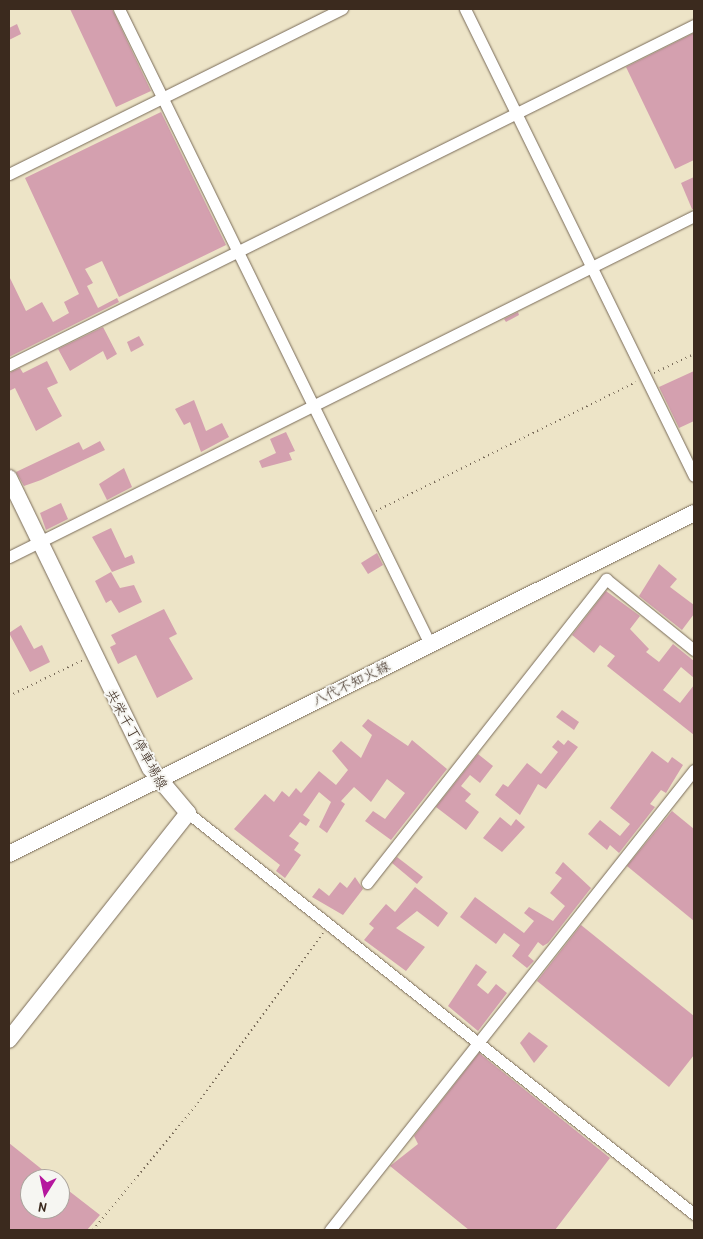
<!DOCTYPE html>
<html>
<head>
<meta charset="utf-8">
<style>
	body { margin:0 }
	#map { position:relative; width:703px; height:1239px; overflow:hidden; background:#ede4c7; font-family:"Patrick Hand","Klee One",sans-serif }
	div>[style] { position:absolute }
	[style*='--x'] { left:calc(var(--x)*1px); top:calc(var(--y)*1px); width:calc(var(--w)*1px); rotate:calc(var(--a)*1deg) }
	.building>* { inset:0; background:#d4a0af }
	.path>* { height:2px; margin-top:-1px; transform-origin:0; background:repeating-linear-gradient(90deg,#796b59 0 1px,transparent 0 5px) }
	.roads { filter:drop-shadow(0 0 1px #796b59) drop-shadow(0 0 1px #796b59) }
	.street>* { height:11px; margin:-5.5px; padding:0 5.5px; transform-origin:5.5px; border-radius:5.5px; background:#fff }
	.secondary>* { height:16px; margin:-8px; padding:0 8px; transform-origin:8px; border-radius:8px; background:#fff }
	span { translate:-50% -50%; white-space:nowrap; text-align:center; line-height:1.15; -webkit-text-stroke:4px #f6f6f2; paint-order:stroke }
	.street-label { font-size:14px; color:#3b2a1e }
	.frame { position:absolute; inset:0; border:10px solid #3b2a1e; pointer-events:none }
	.north { position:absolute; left:20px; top:1169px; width:50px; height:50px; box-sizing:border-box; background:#f6f6f2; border:1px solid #aba49d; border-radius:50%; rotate:190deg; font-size:14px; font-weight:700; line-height:20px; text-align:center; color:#3b2a1e }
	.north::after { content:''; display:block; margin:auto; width:18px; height:22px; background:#b5179e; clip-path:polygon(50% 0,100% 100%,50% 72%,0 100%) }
</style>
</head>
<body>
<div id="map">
	<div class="building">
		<div style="clip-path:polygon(70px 9px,112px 9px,151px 91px,116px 107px)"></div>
		<div style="clip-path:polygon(17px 24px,21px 34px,9px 40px,9px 28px)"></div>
		<div style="clip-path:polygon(694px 33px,694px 160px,675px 169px,626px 67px)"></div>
		<div style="clip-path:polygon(161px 112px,226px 245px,119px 297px,102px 261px,85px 269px,93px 283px,87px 286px,98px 308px,117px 298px,119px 302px,9px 357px,9px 276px,26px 311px,42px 302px,53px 322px,69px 313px,64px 302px,79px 294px,25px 178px)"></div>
		<div style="clip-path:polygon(694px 177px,694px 209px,692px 209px,681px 183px)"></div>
		<div style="clip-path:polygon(518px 312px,519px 315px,506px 322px,504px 319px)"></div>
		<div style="clip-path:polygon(103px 327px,117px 354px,107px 360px,103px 351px,70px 371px,58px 349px)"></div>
		<div style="clip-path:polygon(139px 336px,144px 345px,131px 352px,127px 342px)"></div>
		<div style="clip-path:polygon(47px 361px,58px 383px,47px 388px,62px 416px,36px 431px,15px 388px,9px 391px,9px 373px,20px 368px,23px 373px)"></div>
		<div style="clip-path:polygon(694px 371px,694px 421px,679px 428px,659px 387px)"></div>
		<div style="clip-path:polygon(194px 400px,206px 431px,222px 423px,229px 437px,201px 452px,190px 422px,184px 425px,175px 409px)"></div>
		<div style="clip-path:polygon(286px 432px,295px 451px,289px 453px,292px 460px,262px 468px,259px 461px,276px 453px,270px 439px)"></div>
		<div style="clip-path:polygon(100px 441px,105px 450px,41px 480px,24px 486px,16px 472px,79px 442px,83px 450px)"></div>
		<div style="clip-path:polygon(124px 468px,132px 487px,107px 500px,99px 484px)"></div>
		<div style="clip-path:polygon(61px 503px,68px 519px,46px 530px,40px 513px)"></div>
		<div style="clip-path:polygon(111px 528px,125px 558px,132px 555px,135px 563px,112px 572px,92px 537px)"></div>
		<div style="clip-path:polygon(377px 553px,383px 565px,368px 574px,361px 563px)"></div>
		<div style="clip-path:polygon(659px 564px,677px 579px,670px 587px,694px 605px,694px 614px,682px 630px,639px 596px)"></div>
		<div style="clip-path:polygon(111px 572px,120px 588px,134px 585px,142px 602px,119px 613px,111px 600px,106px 603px,95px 581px)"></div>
		<div style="clip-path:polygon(606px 591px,640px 616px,630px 629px,649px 649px,646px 652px,659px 662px,673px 644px,694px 661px,694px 678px,681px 667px,663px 690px,680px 703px,694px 685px,694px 735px,607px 666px,615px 656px,600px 645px,594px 653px,572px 635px)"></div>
		<div style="clip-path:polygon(164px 609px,177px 634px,169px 638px,193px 679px,157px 698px,136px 655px,118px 664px,110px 647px,116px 644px,111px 635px)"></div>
		<div style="clip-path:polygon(21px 625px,34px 649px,42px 645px,50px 662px,30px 672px,9px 633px)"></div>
		<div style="clip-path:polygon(562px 710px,579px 722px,574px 730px,556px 717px)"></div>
		<div style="clip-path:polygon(368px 719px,408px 746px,412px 740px,447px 769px,391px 840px,365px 821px,373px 811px,385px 819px,405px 793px,387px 779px,371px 802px,354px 787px,341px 801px,345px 804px,327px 833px,319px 827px,331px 802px,319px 792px,303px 815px,310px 820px,306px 826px,300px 822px,289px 836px,299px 843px,294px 850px,301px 855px,285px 878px,276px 871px,280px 865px,234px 829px,265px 794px,274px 802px,282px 791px,289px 797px,296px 788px,301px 793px,319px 771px,336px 785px,348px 770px,332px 751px,341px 741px,361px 758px,372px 735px,362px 726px)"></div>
		<div style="clip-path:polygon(558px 740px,564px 745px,568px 740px,578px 747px,546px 789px,538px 784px,520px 815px,495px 795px,503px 784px,508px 787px,527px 763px,541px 774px,558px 752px,552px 747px)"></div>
		<div style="clip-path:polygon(652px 751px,668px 763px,672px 757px,683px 765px,666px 793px,661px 790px,650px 804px,655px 807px,619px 853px,610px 845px,607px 850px,588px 834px,600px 820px,620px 836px,630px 824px,610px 808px)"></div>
		<div style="clip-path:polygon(478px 754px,493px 766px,480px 783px,470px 775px,461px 786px,471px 794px,465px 801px,479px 812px,466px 830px,436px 807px)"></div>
		<div style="clip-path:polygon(672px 811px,694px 829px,694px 921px,627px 866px)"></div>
		<div style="clip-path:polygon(500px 817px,511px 826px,516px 819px,525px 827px,502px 852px,483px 838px)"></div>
		<div style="clip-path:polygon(397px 857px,423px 877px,417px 884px,392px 863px)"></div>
		<div style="clip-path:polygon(563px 862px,591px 888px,548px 943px,543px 946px,538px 942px,528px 956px,534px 961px,527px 968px,512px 956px,520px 945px,504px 933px,496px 944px,460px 917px,475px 897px,524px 933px,534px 921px,524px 913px,529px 907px,553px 921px,565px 906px,550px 893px,562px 878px,555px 873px)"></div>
		<div style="clip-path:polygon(355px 877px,363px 889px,343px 915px,312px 897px,319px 888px,329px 896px,340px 882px,347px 888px)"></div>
		<div style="clip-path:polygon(415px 887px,448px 913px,438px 927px,417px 911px,396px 928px,425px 947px,406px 971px,364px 940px,374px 928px,369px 924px,386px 904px,395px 912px)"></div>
		<div style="clip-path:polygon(581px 925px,694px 1016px,694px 1055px,669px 1087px,537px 981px)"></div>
		<div style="clip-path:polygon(476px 964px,487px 972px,477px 985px,488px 994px,496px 984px,507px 993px,478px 1031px,448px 1006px)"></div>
		<div style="clip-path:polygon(529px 1032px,548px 1046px,534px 1063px,520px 1043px)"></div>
		<div style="clip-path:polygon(479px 1053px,610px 1158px,555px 1230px,469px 1230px,390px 1166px,418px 1144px,414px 1136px)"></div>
		<div style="clip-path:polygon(9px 1143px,54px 1179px,30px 1179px,30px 1209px,60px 1209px,60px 1184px,100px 1215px,87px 1230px,9px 1230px)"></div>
	</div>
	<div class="path">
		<div style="--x:654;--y:373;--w:44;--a:-25.4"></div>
		<div style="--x:376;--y:511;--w:290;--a:-26.4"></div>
		<div style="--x:9;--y:696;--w:82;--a:-25.9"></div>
		<div style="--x:93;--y:1230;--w:165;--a:-50.4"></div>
		<div style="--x:198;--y:1103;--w:211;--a:-53.7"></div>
	</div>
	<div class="roads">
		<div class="street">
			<div style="--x:119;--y:9;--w:707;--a:63.91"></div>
			<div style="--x:465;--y:9;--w:520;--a:63.88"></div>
			<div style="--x:9;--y:174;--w:372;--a:-26.4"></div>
			<div style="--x:9;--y:365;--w:765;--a:-26.4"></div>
			<div style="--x:9;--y:557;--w:765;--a:-26.46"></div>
			<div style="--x:188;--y:813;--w:646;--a:38.4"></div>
			<div style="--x:367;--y:883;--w:387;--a:-51.8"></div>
			<div style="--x:606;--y:579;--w:113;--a:38.9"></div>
			<div style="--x:330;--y:1230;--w:587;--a:-51.65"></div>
		</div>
		<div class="secondary">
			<div style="--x:9;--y:478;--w:322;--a:64.1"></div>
			<div style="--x:150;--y:768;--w:59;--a:49.8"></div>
			<div style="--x:188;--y:813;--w:289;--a:128.3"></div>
			<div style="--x:9;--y:854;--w:765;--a:-26.46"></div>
		</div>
	</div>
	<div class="street-label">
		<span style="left:351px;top:683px;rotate:-26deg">八代不知火線</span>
		<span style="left:137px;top:739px;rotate:61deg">共栄千丁停車場線</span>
	</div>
	<div class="frame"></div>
	<div class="north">N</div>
</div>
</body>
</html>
